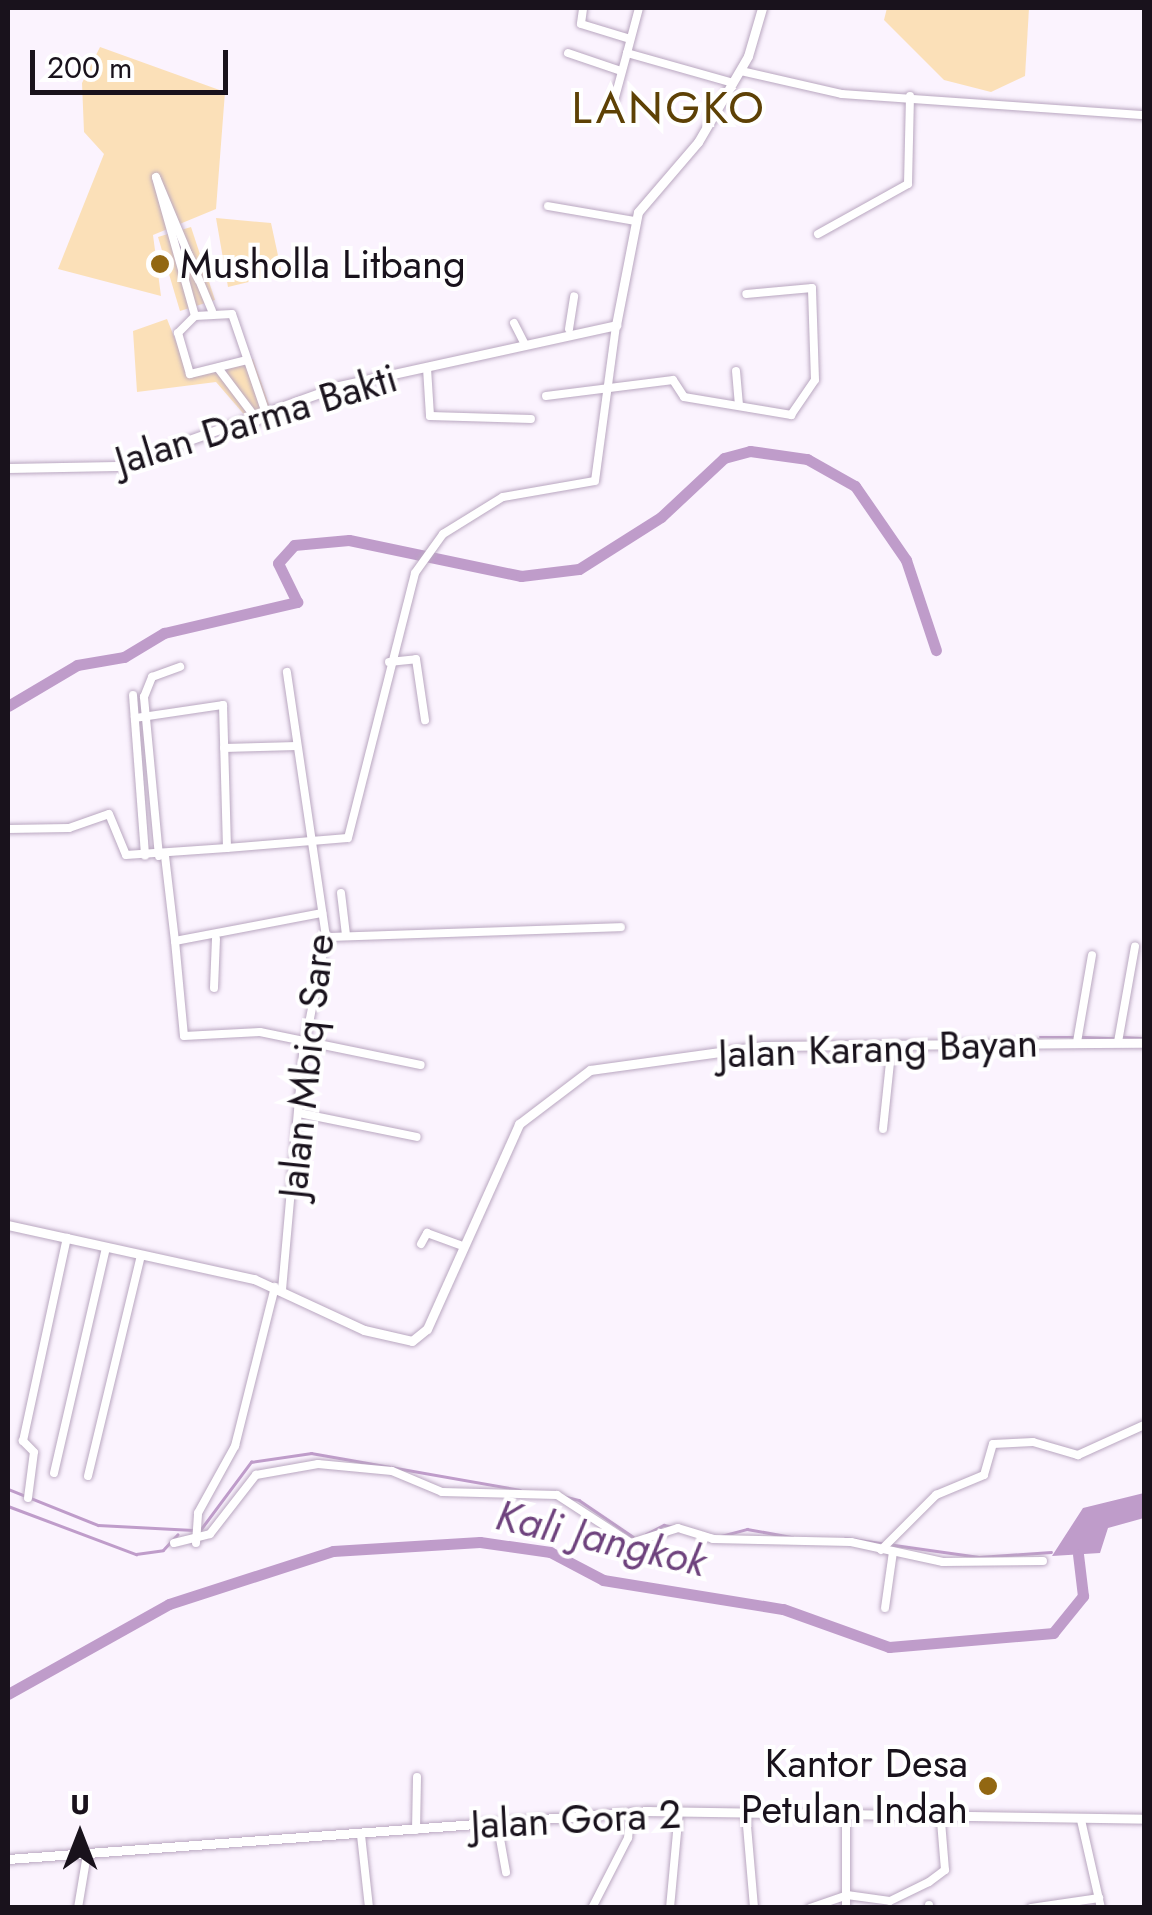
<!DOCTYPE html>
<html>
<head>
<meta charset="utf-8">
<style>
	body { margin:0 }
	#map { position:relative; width:1152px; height:1915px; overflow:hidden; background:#fbf3fe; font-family:Jost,sans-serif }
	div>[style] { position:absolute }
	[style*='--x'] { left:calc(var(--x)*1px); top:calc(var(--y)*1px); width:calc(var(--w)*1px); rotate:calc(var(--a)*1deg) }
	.green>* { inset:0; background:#fbe0b8 }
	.water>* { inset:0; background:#bf9cca }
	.stream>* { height:2.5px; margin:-1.25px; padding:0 1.25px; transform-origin:1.25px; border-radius:1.25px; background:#bf9cca }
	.river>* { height:11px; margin:-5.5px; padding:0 5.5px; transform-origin:5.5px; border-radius:5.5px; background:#bf9cca }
	.roads { filter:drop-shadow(0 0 2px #b9a7c0) drop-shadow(0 0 2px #b9a7c0) }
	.minor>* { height:8px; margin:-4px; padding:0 4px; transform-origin:4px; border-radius:4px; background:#fff }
	.tertiary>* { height:9px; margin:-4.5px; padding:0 4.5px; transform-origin:4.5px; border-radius:4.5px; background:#fff }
	.dots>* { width:28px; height:28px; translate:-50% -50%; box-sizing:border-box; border:5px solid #fff; border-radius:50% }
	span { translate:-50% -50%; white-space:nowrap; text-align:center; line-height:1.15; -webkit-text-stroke:8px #fff; paint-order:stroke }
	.poi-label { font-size:40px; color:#19121c }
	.left { translate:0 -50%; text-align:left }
	.right { translate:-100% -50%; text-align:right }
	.street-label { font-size:40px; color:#19121c }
	.water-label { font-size:42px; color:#6e427d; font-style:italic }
	.quarter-label { font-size:45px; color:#5e4105; letter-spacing:2.5px }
	.frame { position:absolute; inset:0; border:10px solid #19121c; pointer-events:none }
	.north { position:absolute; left:30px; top:1785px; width:100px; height:100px; -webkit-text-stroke:8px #fff; paint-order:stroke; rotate:0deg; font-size:28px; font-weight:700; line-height:40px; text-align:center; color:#19121c }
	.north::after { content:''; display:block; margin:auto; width:35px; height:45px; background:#19121c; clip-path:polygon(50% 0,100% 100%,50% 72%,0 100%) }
	.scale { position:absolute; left:30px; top:50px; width:198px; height:45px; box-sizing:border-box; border:5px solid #19121c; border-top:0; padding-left:12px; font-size:30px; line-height:35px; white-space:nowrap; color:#19121c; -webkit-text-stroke:8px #fff; paint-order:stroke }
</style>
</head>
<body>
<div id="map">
	<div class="green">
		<div style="clip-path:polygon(887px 8px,1029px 8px,1025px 76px,991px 92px,944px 80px,884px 20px)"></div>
		<div style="clip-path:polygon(100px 47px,225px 92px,216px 209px,153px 235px,161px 296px,58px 269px,104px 154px,84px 132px,82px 83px)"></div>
		<div style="clip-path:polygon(216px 218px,271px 223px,282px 274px,228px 287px)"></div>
		<div style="clip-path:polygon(191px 227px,215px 300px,180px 311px,158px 237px)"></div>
		<div style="clip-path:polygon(167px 319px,189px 374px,253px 359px,272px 413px,248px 419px,216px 382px,137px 392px,133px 331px)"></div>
	</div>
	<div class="water">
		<div style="clip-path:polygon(1144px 1493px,1144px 1518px,1108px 1528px,1100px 1553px,1052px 1556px,1083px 1508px)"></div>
	</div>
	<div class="stream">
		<div style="--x:1040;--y:1037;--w:36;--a:0"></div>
		<div style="--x:1082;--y:1037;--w:32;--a:2"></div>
		<div style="--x:1122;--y:1037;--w:22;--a:3"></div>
		<div style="--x:8;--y:1489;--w:97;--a:21.8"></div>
		<div style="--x:98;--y:1525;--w:95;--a:3"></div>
		<div style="--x:547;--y:1492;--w:33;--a:14"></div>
		<div style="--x:579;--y:1500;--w:68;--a:34.2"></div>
		<div style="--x:8;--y:1506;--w:137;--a:20.6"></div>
		<div style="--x:136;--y:1554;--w:27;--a:-8"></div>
		<div style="--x:163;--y:1550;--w:21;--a:-47"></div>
		<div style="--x:201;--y:1529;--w:84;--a:-53.3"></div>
		<div style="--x:251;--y:1462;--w:61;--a:-8.5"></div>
		<div style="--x:311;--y:1453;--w:212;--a:10"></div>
		<div style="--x:646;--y:1534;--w:20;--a:-27"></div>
		<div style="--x:664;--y:1525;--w:46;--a:11.3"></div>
		<div style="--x:721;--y:1536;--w:27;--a:-15"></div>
		<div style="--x:747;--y:1529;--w:46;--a:10.1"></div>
		<div style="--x:845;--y:1538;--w:135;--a:8.1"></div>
		<div style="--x:979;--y:1557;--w:72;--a:-4"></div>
	</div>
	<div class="river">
		<div style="--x:8;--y:706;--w:80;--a:-30.7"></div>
		<div style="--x:77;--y:665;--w:48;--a:-9.7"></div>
		<div style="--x:124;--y:657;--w:47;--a:-31"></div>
		<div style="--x:164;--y:633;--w:137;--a:-13.1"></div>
		<div style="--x:297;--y:602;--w:43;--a:-116"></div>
		<div style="--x:278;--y:563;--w:24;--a:-48"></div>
		<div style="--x:294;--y:545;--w:55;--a:-5.2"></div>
		<div style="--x:349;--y:540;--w:176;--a:11.8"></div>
		<div style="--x:521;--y:576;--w:58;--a:-6.9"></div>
		<div style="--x:579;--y:569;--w:97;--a:-32.4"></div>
		<div style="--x:661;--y:517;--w:86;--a:-43.1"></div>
		<div style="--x:724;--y:458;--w:27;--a:-15"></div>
		<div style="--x:750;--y:451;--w:58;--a:8"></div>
		<div style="--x:807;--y:459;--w:55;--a:29.4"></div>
		<div style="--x:855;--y:486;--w:90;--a:55.4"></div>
		<div style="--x:906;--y:560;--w:95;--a:71.6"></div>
		<div style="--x:8;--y:1694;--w:184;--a:-29.2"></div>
		<div style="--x:169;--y:1604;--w:172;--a:-17.9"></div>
		<div style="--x:333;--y:1551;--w:147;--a:-3.5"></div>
		<div style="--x:480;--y:1542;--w:71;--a:8.1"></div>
		<div style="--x:550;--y:1552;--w:60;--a:27.8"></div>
		<div style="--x:603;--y:1580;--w:182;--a:9.2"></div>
		<div style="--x:783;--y:1609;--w:113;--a:19.7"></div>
		<div style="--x:889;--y:1647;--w:165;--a:-4.9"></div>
		<div style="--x:1053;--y:1633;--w:48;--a:-51"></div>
		<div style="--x:1083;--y:1596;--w:42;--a:-96.8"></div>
	</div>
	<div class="roads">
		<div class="minor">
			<div style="--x:639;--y:8;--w:47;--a:104.9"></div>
			<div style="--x:627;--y:53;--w:110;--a:15.8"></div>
			<div style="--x:583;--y:9;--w:15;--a:98"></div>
			<div style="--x:581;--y:24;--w:51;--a:17"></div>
			<div style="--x:568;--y:53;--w:56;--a:18.8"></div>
			<div style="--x:741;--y:71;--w:104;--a:12.8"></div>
			<div style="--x:842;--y:94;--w:303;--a:4"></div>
			<div style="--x:614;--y:101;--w:50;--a:-74.8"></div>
			<div style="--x:548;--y:206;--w:88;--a:9.8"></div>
			<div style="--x:818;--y:234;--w:103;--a:-29.1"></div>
			<div style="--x:908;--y:184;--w:88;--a:-88.7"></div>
			<div style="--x:195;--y:316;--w:144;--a:-105.7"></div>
			<div style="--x:156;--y:177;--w:145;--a:67.3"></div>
			<div style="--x:514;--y:323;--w:25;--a:63"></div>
			<div style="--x:569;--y:329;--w:33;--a:-81"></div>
			<div style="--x:247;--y:360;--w:59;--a:166.2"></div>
			<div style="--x:190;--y:374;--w:43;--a:-106.3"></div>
			<div style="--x:178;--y:333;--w:24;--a:-45"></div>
			<div style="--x:195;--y:316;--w:37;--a:-3"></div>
			<div style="--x:232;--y:314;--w:111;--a:71.1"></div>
			<div style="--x:218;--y:368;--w:66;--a:53"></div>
			<div style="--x:427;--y:368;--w:48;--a:86.4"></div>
			<div style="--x:430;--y:416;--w:101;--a:1.7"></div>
			<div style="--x:736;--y:371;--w:34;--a:85"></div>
			<div style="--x:546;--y:396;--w:128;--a:-7.2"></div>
			<div style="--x:673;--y:380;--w:20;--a:57"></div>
			<div style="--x:684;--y:397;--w:109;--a:9.5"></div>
			<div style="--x:791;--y:415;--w:42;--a:-55.6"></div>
			<div style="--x:815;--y:380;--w:92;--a:-91.9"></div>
			<div style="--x:812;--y:288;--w:66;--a:174.8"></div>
			<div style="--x:389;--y:662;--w:27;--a:-6"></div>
			<div style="--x:416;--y:659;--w:62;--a:81.6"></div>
			<div style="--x:133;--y:695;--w:161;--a:85.7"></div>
			<div style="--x:135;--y:718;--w:89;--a:-8.4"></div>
			<div style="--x:223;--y:705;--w:143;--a:88.4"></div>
			<div style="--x:227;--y:848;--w:121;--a:-4.7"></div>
			<div style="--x:348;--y:838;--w:273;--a:-75.8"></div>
			<div style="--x:415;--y:573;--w:48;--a:-54.3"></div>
			<div style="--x:443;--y:534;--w:70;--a:-31.7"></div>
			<div style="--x:503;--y:497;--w:93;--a:-9.9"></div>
			<div style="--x:595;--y:481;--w:157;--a:-82.3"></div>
			<div style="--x:224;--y:748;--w:73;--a:-1.6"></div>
			<div style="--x:8;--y:829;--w:61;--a:-0.9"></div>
			<div style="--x:69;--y:828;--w:42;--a:-19.3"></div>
			<div style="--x:109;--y:814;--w:44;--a:67.5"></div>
			<div style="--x:126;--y:855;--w:101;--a:-4"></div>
			<div style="--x:159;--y:856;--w:160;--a:-95.4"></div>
			<div style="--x:144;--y:697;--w:22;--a:-68"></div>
			<div style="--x:152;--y:677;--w:30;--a:-20"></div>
			<div style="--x:165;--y:856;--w:86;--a:83.3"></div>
			<div style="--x:175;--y:941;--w:150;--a:-10.8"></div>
			<div style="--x:341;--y:893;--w:42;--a:83.2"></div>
			<div style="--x:326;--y:937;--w:295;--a:-1.9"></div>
			<div style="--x:175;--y:941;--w:95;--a:84.6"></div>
			<div style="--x:184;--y:1036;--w:76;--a:-3"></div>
			<div style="--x:260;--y:1032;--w:164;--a:11.6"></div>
			<div style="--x:214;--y:988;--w:49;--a:-87.7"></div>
			<div style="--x:1077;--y:1042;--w:88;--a:-80.2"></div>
			<div style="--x:1118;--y:1042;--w:97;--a:-79.9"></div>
			<div style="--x:299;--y:1113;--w:120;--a:11.5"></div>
			<div style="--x:883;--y:1129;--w:85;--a:-84"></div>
			<div style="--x:421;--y:1244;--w:13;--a:-61"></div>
			<div style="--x:427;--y:1233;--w:35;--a:20"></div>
			<div style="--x:282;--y:1290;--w:237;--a:-84.9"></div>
			<div style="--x:303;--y:1054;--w:119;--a:-78.9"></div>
			<div style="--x:326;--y:937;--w:268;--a:-98.4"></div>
			<div style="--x:54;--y:1473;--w:232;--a:-77"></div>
			<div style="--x:88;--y:1476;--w:227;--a:-76.5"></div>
			<div style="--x:28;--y:1498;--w:46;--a:-82.6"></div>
			<div style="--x:34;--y:1452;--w:16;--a:-135"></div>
			<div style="--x:23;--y:1441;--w:208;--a:-77.8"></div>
			<div style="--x:174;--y:1543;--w:37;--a:-14"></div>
			<div style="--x:210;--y:1534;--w:75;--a:-52.1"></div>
			<div style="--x:256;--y:1475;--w:63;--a:-10.1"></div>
			<div style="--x:318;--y:1464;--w:74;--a:5.4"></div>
			<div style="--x:392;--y:1471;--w:54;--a:22.8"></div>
			<div style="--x:442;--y:1492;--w:115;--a:1.5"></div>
			<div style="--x:557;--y:1495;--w:88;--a:33"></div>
			<div style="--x:631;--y:1543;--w:49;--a:-17.7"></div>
			<div style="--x:678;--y:1528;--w:37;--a:17"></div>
			<div style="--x:713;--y:1539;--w:138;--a:1.2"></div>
			<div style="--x:851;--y:1542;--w:94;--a:12.3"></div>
			<div style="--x:943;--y:1562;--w:100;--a:-0.6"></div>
			<div style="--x:196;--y:1543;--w:30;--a:-86"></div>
			<div style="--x:198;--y:1513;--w:77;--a:-61.1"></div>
			<div style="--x:235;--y:1446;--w:164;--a:-75.9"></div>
			<div style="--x:881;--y:1550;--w:78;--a:-45"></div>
			<div style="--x:936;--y:1495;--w:52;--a:-22.6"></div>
			<div style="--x:984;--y:1475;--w:32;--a:-74"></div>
			<div style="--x:993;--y:1444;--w:40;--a:-2.9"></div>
			<div style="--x:1033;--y:1442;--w:47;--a:16.1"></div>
			<div style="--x:1078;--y:1455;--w:72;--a:-24.4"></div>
			<div style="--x:885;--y:1608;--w:57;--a:-81.9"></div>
			<div style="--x:746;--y:1814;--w:94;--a:85.1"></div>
			<div style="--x:846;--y:1818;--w:90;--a:90"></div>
			<div style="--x:1081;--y:1820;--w:90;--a:77.2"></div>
			<div style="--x:497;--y:1822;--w:51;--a:79.8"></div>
			<div style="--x:416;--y:1830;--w:53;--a:-88.9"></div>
			<div style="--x:361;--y:1835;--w:73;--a:83.7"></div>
			<div style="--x:929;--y:1905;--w:3;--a:90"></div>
			<div style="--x:78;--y:1908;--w:55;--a:-80.5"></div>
			<div style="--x:592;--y:1908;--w:79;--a:-62.8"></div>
			<div style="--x:628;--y:1838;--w:26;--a:-83"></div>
			<div style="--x:670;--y:1908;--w:97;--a:-84.7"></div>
			<div style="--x:810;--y:1908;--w:39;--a:-19"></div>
			<div style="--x:847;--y:1895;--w:43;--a:7.9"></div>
			<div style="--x:890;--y:1901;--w:43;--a:-26"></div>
			<div style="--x:929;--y:1882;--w:20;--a:-37"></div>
			<div style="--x:945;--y:1870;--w:49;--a:-94.7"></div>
			<div style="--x:1031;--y:1908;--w:69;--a:-8.4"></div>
		</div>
		<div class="tertiary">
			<div style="--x:8;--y:468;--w:109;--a:-1.1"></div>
			<div style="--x:117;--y:466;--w:236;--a:-19.8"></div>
			<div style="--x:339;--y:386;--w:284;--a:-12.4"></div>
			<div style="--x:616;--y:325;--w:115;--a:-79"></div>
			<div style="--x:638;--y:212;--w:92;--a:-49.4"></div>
			<div style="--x:698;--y:142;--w:99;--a:-59.8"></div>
			<div style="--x:748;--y:56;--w:50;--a:-73.7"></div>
			<div style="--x:8;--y:1225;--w:252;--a:12.4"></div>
			<div style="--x:254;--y:1279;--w:121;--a:24.9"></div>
			<div style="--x:364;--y:1330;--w:49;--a:12.9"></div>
			<div style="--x:412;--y:1341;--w:19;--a:-39"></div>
			<div style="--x:427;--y:1329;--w:225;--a:-65.8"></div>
			<div style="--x:519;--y:1124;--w:89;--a:-37.3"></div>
			<div style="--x:590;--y:1070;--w:175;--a:-7.9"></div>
			<div style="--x:763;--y:1046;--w:381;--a:-0.5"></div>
			<div style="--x:8;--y:1859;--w:643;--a:-4.28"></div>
			<div style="--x:649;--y:1811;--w:495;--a:0.9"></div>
		</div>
	</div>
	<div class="dots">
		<div style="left:160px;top:264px;background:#926712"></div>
		<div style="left:988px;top:1786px;background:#926712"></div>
	</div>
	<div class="poi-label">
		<span class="left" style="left:180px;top:264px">Musholla Litbang</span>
		<span class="right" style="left:968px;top:1786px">Kantor Desa<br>Petulan Indah</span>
	</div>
	<div class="street-label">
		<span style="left:256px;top:419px;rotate:-17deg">Jalan Darma Bakti</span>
		<span style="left:878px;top:1048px;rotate:-2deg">Jalan Karang Bayan</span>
		<span style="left:306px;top:1066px;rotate:-84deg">Jalan Mbiq Sare</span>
		<span style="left:576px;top:1819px;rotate:-3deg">Jalan Gora 2</span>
	</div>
	<div class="water-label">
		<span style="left:601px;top:1539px;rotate:13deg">Kali Jangkok</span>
	</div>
	<div class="quarter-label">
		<span style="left:669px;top:108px">LANGKO</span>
	</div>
	<div class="frame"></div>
	<div class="north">U</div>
	<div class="scale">200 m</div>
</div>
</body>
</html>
